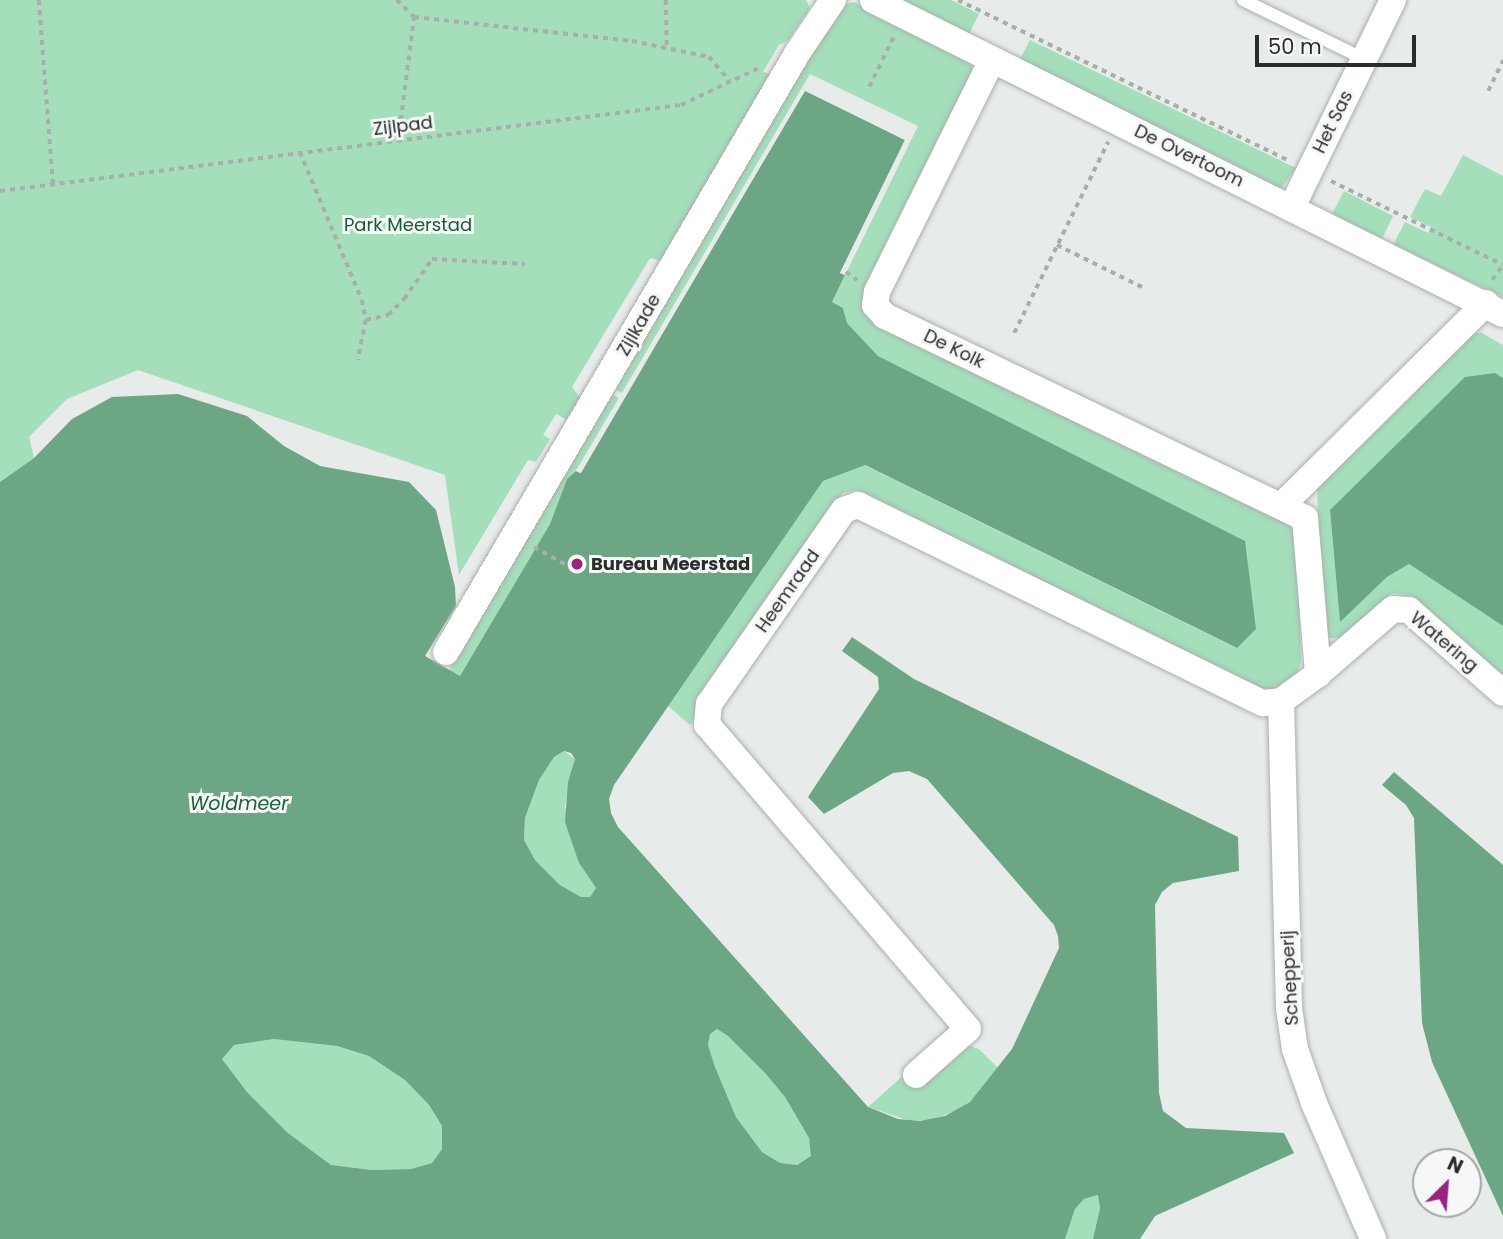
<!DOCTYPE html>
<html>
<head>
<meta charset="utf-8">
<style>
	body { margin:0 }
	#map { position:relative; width:1503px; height:1239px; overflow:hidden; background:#e7ebe9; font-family:Poppins,sans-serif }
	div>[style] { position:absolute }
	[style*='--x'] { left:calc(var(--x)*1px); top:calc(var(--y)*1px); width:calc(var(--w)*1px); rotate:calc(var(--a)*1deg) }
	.green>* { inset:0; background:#a4debb }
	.water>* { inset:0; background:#6da684 }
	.pier>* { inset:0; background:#e7ebe9 }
	.path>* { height:3.5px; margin-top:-1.75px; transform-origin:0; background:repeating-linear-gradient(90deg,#a9adab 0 5px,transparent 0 10px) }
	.roads { filter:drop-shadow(0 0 2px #abaeac) drop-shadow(0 0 2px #abaeac) }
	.service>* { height:12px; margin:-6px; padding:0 6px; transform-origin:6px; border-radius:6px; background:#fff }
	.minor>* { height:26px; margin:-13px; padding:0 13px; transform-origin:13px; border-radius:13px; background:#fff }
	.dots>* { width:19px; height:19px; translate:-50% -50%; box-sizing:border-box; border:4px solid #f5f8f6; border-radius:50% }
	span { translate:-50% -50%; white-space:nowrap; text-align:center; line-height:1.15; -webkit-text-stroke:6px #f5f8f6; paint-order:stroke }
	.street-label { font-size:18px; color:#2b2d2c }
	.park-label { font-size:18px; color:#175b3a }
	.poi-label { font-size:18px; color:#2b2d2c; font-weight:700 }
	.left { translate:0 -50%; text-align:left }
	.water-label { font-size:19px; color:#1d603e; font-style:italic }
	.north { position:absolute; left:1412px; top:1148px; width:70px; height:70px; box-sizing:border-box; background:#f5f8f6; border:2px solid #a4a7a5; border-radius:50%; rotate:25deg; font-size:19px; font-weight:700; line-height:28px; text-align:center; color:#2b2d2c }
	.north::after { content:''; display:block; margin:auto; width:24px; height:32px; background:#992581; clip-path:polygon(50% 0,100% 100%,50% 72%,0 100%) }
	.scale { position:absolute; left:1255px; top:35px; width:161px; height:32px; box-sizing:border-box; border:4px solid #2b2d2c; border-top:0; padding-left:9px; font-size:21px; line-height:24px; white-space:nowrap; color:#2b2d2c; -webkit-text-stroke:5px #f5f8f6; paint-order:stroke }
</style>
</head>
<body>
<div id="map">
	<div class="green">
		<div style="clip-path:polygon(0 0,806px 0,810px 8px,788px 40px,779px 45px,763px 72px,772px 74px,666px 262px,650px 258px,572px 387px,584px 403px,571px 422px,556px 414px,543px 435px,550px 439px,536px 462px,528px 460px,459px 575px,445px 475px,138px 370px,67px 399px,29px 437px,34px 458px,0 482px)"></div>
		<div style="clip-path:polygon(894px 0,951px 0,979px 14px,968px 36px)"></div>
		<div style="clip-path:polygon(854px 2px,966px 55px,972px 68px,972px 75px,864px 294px,1284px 521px,1293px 530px,1298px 545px,1301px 663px,1295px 678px,1281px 688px,1267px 690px,1226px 674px,856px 490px,843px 493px,834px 503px,705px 697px,690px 725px,668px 706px,823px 481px,864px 465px,1236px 648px,878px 356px,847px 323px,843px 308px,832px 302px,918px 126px,810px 74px,622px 393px,611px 387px,841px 5px)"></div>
		<div style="clip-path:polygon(1030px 40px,1296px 168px,1280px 190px,1019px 61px)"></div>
		<div style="clip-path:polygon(1463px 155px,1503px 176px,1503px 297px,1393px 245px,1405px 222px,1428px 233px,1431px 227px,1410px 217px,1425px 189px,1441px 196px)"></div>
		<div style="clip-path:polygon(1344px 191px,1393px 216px,1382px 239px,1332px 214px)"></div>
		<div style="clip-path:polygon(1467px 333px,1482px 333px,1503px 345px,1503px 378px,1495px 373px,1330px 510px,1340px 621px,1387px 577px,1409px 564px,1503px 626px,1503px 676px,1411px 596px,1392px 593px,1344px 638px,1331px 638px,1321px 629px,1317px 481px)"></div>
		<div style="clip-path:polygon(608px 392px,619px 398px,576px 471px,567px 479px,550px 524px,460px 676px,450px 671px,451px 661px)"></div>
		<div style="clip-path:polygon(564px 751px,575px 759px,565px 806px,579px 863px,596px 888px,590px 897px,581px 897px,560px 885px,535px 860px,524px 840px,525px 818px,539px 780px,554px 757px)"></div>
		<div style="clip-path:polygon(717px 1029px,728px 1036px,766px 1074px,785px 1097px,809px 1138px,812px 1156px,797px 1165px,780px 1163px,762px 1152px,736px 1117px,715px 1067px,708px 1045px,710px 1034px)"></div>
		<div style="clip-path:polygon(274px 1039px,337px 1046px,369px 1056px,405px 1080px,429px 1105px,442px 1126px,442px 1149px,432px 1163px,412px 1169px,372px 1170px,331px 1165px,288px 1133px,247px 1092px,222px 1059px,234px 1045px)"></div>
		<div style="clip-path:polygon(967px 1045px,979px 1049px,998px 1068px,979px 1095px,958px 1110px,931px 1120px,910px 1121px,868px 1107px,905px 1074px)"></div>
		<div style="clip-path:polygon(1099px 1195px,1100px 1208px,1093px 1239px,1065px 1239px,1075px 1209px,1084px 1199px)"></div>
	</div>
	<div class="water">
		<div style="clip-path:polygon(evenodd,805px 90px,905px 140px,840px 273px,845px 275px,832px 302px,843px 308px,847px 323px,878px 356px,1245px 541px,1256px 629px,1237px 648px,865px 465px,823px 481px,614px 785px,609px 799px,611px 813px,618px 827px,868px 1107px,898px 1119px,920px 1121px,945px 1116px,970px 1102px,1012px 1049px,1059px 948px,1058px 936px,1054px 925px,927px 779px,909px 771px,893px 773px,824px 814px,808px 797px,879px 689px,878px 677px,842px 651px,852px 637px,914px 679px,1238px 837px,1239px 871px,1173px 883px,1162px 892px,1155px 905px,1159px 1093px,1163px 1111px,1186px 1128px,1284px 1133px,1294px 1153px,1155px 1216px,1140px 1239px,1093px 1239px,1100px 1208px,1098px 1195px,1084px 1199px,1075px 1209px,1065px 1239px,0 1239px,0 482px,34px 458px,72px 419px,112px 397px,178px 394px,247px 416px,284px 446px,320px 466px,409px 482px,436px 510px,455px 587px,456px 606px,425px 656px,460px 676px,550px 524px,567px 479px,576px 471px,581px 473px,805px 90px,564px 751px,571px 753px,575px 759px,568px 782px,565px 822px,579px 863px,596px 888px,590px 897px,581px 897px,560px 885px,535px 860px,524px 840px,525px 818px,539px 780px,554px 757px,564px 751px,805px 90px,717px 1029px,728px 1036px,766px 1074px,785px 1097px,809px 1138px,811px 1156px,797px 1165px,780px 1163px,762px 1152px,736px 1117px,715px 1067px,708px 1045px,710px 1034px,717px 1029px,805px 90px,274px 1039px,337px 1046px,369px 1056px,405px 1080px,429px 1105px,442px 1126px,442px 1149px,432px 1163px,411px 1169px,372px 1170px,331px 1165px,288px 1133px,247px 1092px,222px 1059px,234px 1045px,274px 1039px)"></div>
		<div style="clip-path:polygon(1495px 373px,1503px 378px,1503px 626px,1409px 564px,1387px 577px,1340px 622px,1330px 510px,1465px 377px)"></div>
		<div style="clip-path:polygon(1394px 772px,1503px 865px,1503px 1216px,1432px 1062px,1422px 1023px,1414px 818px,1406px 805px,1382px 785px)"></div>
	</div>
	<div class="pier">
		<div style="clip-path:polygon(807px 87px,908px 139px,845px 275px,840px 273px,905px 140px,805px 91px,580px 473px,576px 471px,802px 89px)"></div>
	</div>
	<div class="path">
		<div style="--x:39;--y:0;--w:184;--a:85.6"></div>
		<div style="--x:397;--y:0;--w:24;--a:45"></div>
		<div style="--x:414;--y:17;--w:219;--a:6.3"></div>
		<div style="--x:632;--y:41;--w:79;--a:11.7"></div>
		<div style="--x:709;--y:57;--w:32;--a:49"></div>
		<div style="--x:666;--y:0;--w:48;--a:88.8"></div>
		<div style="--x:958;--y:0;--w:368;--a:25.9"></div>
		<div style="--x:869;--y:87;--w:57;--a:-63.9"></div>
		<div style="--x:1488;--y:91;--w:34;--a:-64"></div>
		<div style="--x:398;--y:140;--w:124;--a:-82.6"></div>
		<div style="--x:300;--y:152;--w:160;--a:67.3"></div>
		<div style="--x:362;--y:300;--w:20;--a:79"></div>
		<div style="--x:366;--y:320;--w:41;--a:101.3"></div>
		<div style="--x:1331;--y:181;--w:191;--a:26"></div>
		<div style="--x:0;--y:191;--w:686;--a:-7.2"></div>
		<div style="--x:681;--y:105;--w:89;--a:-25.4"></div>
		<div style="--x:1057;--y:245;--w:99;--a:26.3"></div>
		<div style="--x:846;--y:272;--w:14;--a:36"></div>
		<div style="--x:1492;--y:280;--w:19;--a:-54"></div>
		<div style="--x:366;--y:320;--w:23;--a:-13"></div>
		<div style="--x:388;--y:315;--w:23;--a:-45"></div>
		<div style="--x:404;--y:299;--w:49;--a:-55"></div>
		<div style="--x:432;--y:259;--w:93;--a:3.1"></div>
		<div style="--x:1014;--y:333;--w:213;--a:-63.8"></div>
		<div style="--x:534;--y:547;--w:37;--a:29"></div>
	</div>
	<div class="roads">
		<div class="service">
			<div style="--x:1243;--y:0;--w:135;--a:26"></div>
		</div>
		<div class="minor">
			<div style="--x:873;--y:0;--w:704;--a:26.49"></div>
			<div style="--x:992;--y:60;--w:259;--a:116.4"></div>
			<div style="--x:877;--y:292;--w:13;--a:99"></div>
			<div style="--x:875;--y:305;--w:15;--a:48"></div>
			<div style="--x:885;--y:316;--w:466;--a:25.7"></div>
			<div style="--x:1305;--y:518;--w:157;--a:85.2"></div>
			<div style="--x:1292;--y:207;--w:230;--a:-64"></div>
			<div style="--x:1282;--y:505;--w:287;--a:-44.7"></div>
			<div style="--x:446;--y:652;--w:696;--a:-59.6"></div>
			<div style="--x:798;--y:52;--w:63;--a:-56.1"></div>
			<div style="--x:1281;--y:701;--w:307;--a:88.5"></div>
			<div style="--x:1289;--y:1008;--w:41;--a:81.7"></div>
			<div style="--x:1295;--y:1049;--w:57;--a:70.6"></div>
			<div style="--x:1314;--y:1103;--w:148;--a:66.5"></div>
			<div style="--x:916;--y:1075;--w:69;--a:-41.5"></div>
			<div style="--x:968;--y:1029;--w:401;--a:-130.6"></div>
			<div style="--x:707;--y:725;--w:21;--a:-85"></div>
			<div style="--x:709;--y:704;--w:236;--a:-55.2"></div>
			<div style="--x:844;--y:510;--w:15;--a:-20"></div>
			<div style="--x:858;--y:505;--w:451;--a:26.1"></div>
			<div style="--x:1263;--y:703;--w:18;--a:-6"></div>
			<div style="--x:1281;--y:701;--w:46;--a:-36.1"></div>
			<div style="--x:1318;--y:674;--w:99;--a:-40.9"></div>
			<div style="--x:1393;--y:609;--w:16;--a:4"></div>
			<div style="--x:1409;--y:610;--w:125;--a:41.4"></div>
		</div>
	</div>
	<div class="dots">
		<div style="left:577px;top:564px;background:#992581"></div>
	</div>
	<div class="street-label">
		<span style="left:1333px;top:122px;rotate:-64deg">Het Sas</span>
		<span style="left:403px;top:126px;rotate:-7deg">Zijlpad</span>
		<span style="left:1189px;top:156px;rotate:26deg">De Overtoom</span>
		<span style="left:639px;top:325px;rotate:-60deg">Zijlkade</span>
		<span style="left:954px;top:349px;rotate:26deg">De Kolk</span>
		<span style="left:788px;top:591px;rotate:-55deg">Heemraad</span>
		<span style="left:1444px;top:642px;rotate:40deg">Watering</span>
		<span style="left:1290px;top:978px;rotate:-93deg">Schepperij</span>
	</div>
	<div class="park-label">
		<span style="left:408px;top:225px">Park Meerstad</span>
	</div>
	<div class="poi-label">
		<span class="left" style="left:591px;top:564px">Bureau Meerstad</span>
	</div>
	<div class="water-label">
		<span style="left:239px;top:804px">Woldmeer</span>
	</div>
	<div class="north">N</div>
	<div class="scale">50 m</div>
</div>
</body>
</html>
